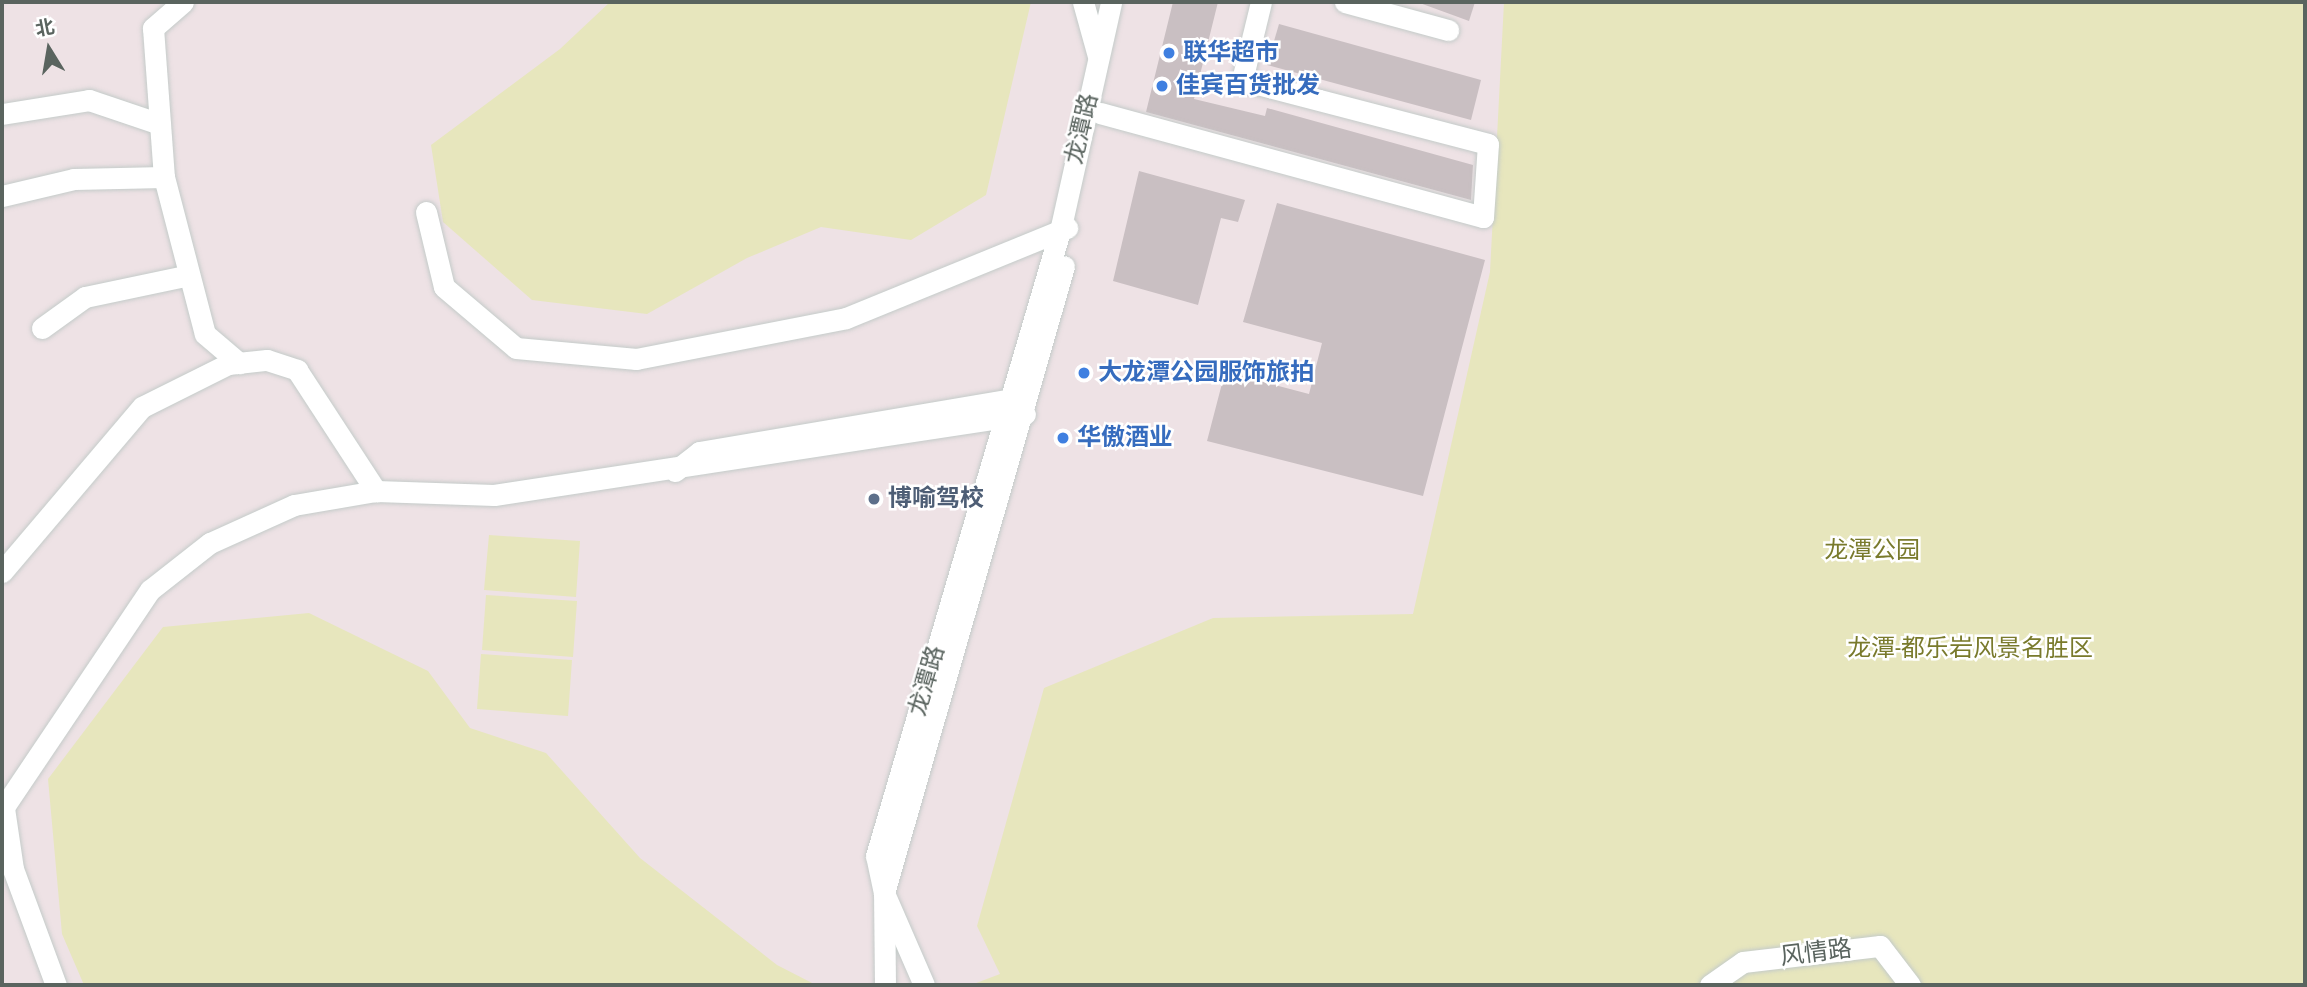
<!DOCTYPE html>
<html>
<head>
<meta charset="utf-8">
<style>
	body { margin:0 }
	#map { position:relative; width:2307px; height:987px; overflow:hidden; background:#eee2e5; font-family:"Roboto Condensed","Noto Sans SC",sans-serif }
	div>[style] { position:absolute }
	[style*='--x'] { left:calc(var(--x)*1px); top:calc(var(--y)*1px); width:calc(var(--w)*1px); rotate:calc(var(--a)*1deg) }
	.green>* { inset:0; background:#e7e6bd }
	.building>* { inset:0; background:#c9bfc2 }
	.roads { filter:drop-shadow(0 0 2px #c4cbc9) drop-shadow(0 0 2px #c4cbc9) }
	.minor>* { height:21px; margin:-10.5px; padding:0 10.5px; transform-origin:10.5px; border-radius:10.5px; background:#fff }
	.dots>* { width:19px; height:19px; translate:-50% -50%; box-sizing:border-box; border:4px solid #fff; border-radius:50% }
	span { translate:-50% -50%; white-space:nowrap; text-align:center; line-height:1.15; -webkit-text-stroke:5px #fff; paint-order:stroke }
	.shop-label { font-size:24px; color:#366cbe; font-weight:700 }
	.left { translate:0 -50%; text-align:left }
	.street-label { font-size:24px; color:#5a645f }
	.service-label { font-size:24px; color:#4e5e75; font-weight:700 }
	.park-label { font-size:24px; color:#797a2c }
	.frame { position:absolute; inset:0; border:4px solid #5a645f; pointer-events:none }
	.north { position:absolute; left:14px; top:14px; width:70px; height:70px; -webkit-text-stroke:5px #fff; paint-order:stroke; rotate:349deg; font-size:19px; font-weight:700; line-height:28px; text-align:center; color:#5a645f }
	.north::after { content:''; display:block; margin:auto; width:24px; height:32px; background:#5a645f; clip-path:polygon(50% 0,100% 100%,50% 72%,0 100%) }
</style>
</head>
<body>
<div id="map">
	<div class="green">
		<div style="clip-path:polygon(610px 2px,1031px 2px,986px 195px,911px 240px,821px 227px,747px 258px,647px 314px,532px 300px,443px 222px,431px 145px,560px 49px)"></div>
		<div style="clip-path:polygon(1504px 2px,2305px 2px,2305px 985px,971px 985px,1000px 974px,977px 926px,1044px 688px,1213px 618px,1413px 614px,1490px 272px)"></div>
		<div style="clip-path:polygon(489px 535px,580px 541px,576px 597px,484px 590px)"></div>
		<div style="clip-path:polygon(486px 595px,577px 601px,573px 657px,482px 650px)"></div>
		<div style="clip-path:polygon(309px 613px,428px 671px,470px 728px,546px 753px,640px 858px,777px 965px,816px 985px,84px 985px,62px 934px,48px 779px,163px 627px)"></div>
		<div style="clip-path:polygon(481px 654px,572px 660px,568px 716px,477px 709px)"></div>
	</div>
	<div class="building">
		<div style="clip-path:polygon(1173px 2px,1218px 2px,1194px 99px,1265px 116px,1267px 108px,1473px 165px,1471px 200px,1146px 112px)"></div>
		<div style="clip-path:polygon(1417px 2px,1475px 2px,1469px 21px)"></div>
		<div style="clip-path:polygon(1279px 24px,1481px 80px,1471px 120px,1267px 65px)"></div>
		<div style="clip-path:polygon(1139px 171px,1245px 200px,1238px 222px,1221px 218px,1198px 305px,1113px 281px)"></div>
		<div style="clip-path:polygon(1277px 203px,1485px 260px,1423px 496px,1207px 441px,1225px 372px,1309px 394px,1322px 343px,1243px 322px)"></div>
	</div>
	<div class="roads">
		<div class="minor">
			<div style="--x:183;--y:2;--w:40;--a:139"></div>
			<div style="--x:153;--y:28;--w:149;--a:85.8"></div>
			<div style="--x:164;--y:177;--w:162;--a:75.4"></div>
			<div style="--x:205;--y:334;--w:45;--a:40.5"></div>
			<div style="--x:1083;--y:2;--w:56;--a:74.5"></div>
			<div style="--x:1345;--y:2;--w:107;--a:15.2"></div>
			<div style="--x:1100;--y:113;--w:397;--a:15.2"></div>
			<div style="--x:1483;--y:217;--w:73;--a:-86.1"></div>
			<div style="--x:1488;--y:144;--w:254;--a:-165.4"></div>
			<div style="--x:1242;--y:80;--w:80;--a:-76.3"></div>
			<div style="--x:2;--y:114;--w:88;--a:-9.1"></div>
			<div style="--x:89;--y:100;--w:75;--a:18.7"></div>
			<div style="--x:2;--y:196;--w:74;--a:-13.3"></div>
			<div style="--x:74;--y:179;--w:90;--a:-1.3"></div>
			<div style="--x:426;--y:212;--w:77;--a:76.5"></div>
			<div style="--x:444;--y:287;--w:94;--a:40.3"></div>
			<div style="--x:516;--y:348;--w:121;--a:5.2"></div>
			<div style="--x:636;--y:359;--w:214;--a:-11"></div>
			<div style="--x:846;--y:318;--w:239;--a:-22.2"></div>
			<div style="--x:42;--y:328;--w:53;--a:-35.8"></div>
			<div style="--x:85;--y:297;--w:102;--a:-11.9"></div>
			<div style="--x:675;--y:471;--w:31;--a:-38"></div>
			<div style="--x:699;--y:452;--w:329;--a:-9.6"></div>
			<div style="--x:2;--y:572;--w:216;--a:-49.7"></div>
			<div style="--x:142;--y:407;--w:96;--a:-26.6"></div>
			<div style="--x:228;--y:364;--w:39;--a:-6"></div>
			<div style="--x:267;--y:360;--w:32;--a:18"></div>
			<div style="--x:297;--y:370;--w:145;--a:56.9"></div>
			<div style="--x:4;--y:808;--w:62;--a:81.6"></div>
			<div style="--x:13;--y:869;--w:124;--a:69.7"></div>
			<div style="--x:2;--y:810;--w:265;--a:-56.1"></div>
			<div style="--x:150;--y:590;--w:76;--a:-38.1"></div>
			<div style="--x:210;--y:543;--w:92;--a:-24.3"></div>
			<div style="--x:294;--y:505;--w:83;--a:-9.7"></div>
			<div style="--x:376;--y:491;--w:118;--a:1.9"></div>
			<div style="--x:494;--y:495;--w:537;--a:-8.67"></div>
			<div style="--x:885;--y:985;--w:92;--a:-90.6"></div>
			<div style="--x:884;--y:893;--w:652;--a:-73.98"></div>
			<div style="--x:924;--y:985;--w:100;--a:-113.5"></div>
			<div style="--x:884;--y:893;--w:38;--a:-102"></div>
			<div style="--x:876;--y:856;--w:652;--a:-73.6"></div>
			<div style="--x:1060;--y:231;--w:235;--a:-77.4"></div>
			<div style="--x:1710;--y:985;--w:40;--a:-34.9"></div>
			<div style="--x:1743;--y:962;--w:138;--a:-6.7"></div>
			<div style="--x:1880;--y:946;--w:49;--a:52.4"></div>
		</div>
	</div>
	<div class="dots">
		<div style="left:1169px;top:53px;background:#3f7fe0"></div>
		<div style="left:1162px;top:86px;background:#3f7fe0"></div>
		<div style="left:1084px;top:373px;background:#3f7fe0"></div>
		<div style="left:1063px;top:438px;background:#3f7fe0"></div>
		<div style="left:874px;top:499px;background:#5c6f8a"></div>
	</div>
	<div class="shop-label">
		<span class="left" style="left:1183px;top:53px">联华超市</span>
		<span class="left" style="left:1176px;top:86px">佳宾百货批发</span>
		<span class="left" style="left:1098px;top:373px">大龙潭公园服饰旅拍</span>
		<span class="left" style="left:1077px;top:438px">华傲酒业</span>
	</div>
	<div class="street-label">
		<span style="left:1082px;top:129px;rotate:-77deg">龙潭路</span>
		<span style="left:927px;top:681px;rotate:-74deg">龙潭路</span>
		<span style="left:1816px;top:953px;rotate:-7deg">风情路</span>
	</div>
	<div class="service-label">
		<span class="left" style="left:888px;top:499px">博喻驾校</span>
	</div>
	<div class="park-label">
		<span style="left:1872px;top:551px">龙潭公园</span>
		<span style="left:1970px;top:649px">龙潭-都乐岩风景名胜区</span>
	</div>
	<div class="frame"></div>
	<div class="north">北</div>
</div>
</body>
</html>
